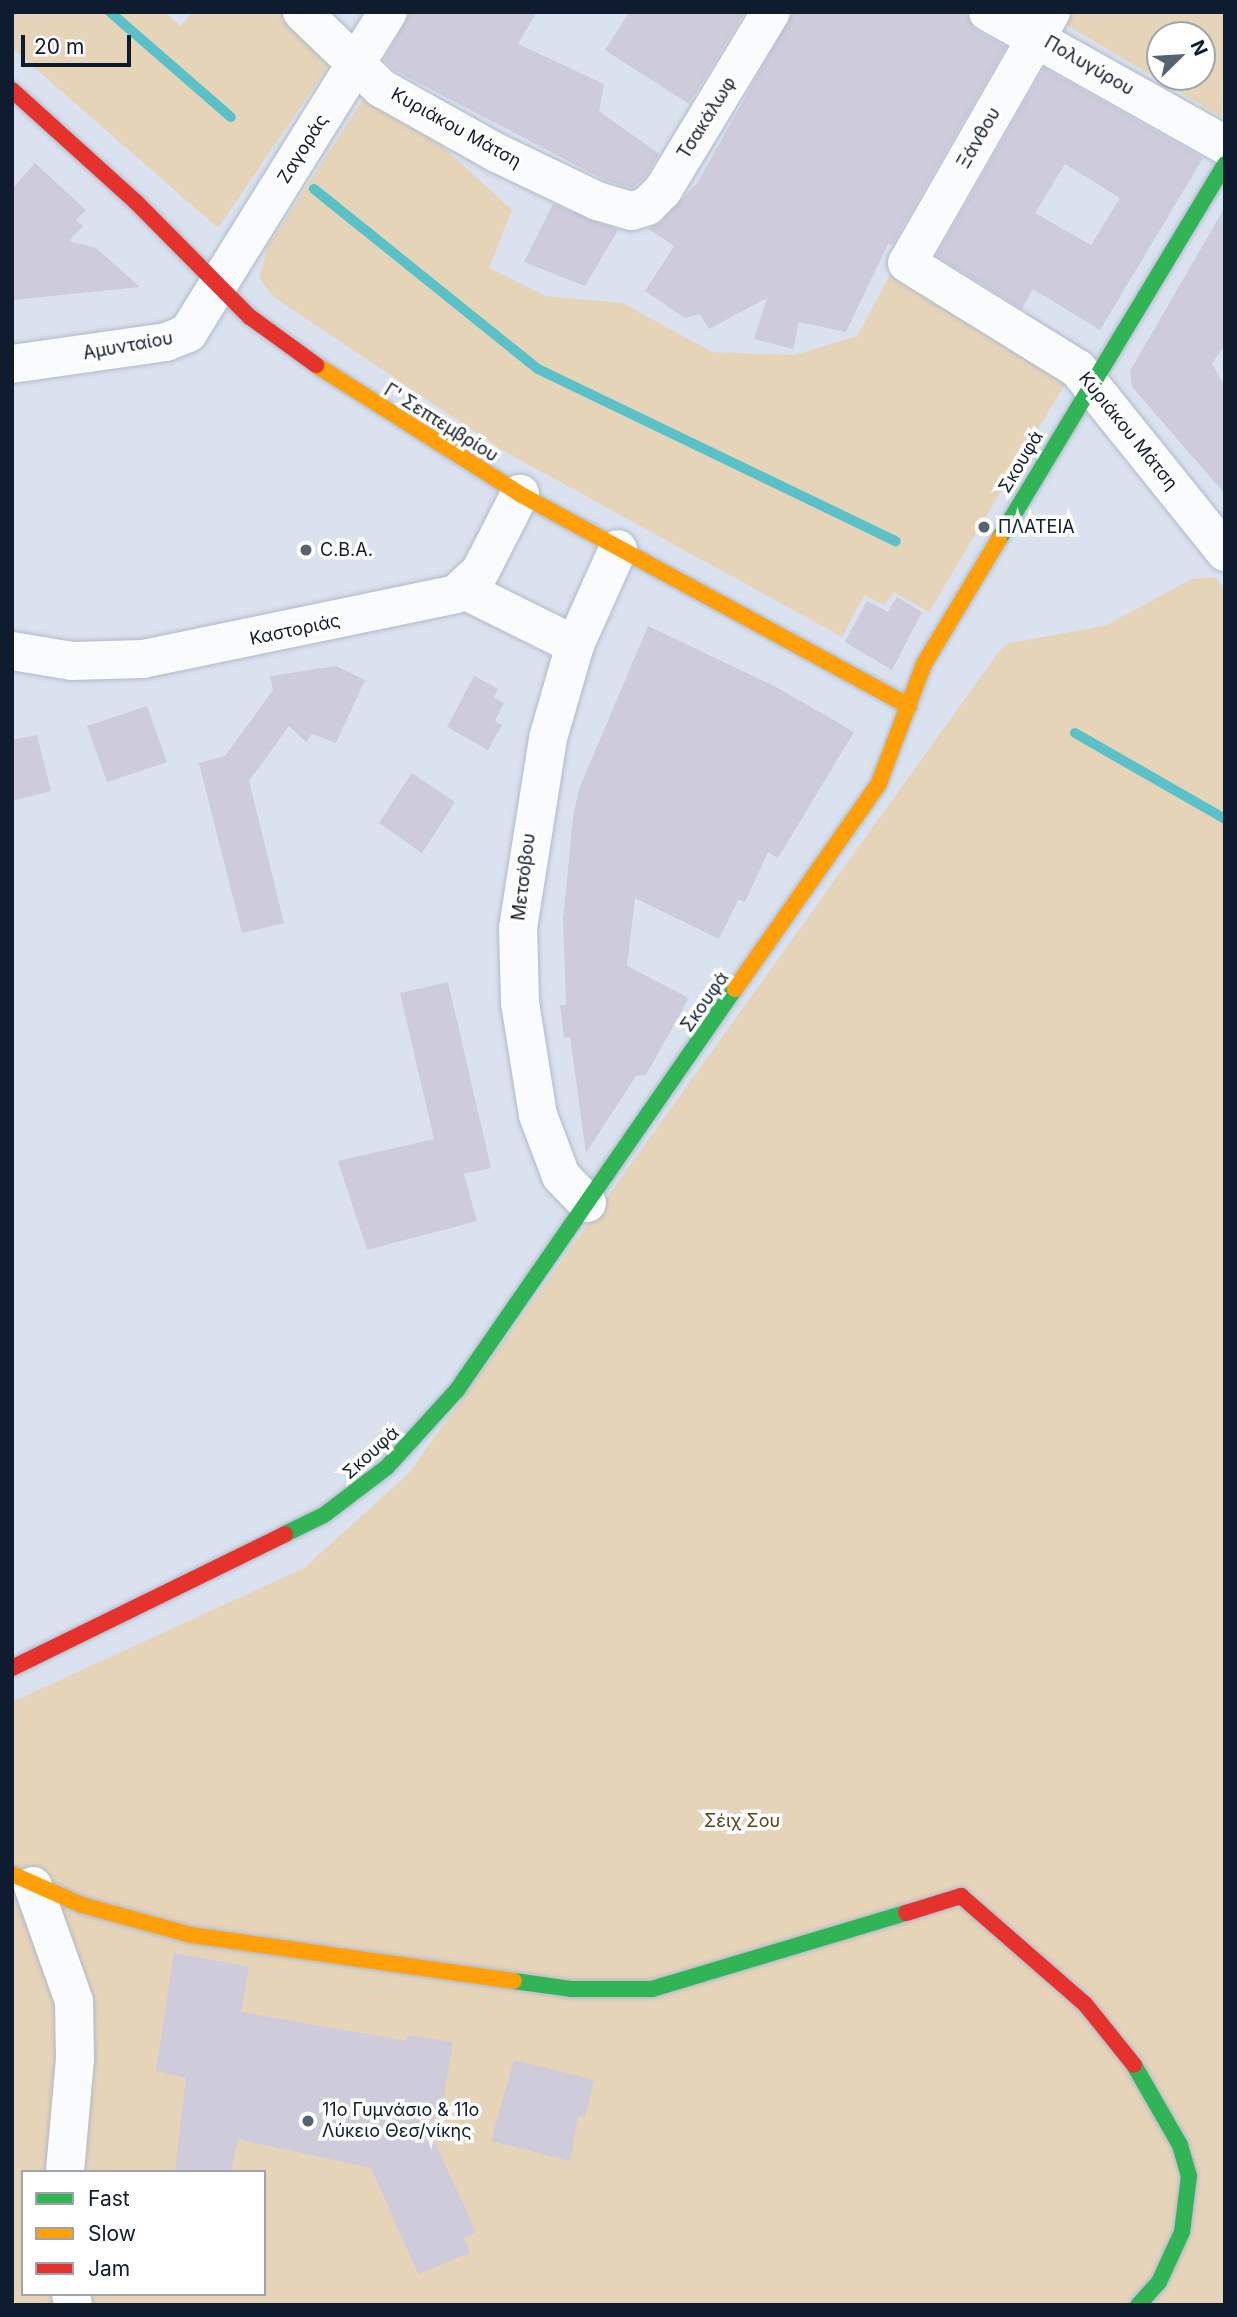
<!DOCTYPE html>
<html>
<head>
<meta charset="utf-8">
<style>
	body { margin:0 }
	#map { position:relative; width:1237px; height:2317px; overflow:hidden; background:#dae2ef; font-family:Inter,sans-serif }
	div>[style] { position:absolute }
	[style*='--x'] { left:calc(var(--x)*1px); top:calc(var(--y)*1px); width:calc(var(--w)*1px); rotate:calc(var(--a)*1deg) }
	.green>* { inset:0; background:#e6d4b9 }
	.stream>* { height:10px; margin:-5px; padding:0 5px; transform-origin:5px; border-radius:5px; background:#59c1c7 }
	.building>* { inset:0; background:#cecbdb }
	.roads { filter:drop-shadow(0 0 2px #afb9c8) drop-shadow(0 0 2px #afb9c8) }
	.street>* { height:38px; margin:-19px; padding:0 19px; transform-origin:19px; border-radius:19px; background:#f9fbfd }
	.fast>* { height:16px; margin:-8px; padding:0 8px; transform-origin:8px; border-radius:8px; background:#30b455 }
	.slow>* { height:16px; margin:-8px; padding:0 8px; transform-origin:8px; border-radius:8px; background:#ff9f0a }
	.jam>* { height:16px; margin:-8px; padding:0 8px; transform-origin:8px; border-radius:8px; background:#e5322d }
	.dots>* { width:19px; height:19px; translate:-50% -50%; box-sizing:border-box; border:4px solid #fff; border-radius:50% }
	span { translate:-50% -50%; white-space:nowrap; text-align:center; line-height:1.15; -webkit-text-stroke:7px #fff; paint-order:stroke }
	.street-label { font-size:18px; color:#0f1c2f }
	.poi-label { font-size:18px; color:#0f1c2f }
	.left { translate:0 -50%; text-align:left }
	.park-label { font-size:18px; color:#5e4419 }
	.frame { position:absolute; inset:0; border:14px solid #0f1c2f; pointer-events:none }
	.legend { position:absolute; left:21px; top:2170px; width:245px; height:126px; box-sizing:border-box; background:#fff; border:2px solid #9fa4ac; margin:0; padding:9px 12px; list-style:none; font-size:21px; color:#0f1c2f }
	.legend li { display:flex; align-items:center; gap:14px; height:35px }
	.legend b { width:35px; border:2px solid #9fa4ac }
	.north { position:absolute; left:1146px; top:21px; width:70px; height:70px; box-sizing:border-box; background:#fff; border:2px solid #9fa4ac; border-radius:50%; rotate:66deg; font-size:19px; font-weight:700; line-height:28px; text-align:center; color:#0f1c2f }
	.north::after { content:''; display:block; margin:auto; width:24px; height:32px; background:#566172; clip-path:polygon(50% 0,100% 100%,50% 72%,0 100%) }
	.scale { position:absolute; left:21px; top:35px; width:110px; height:32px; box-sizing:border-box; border:4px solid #0f1c2f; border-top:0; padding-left:9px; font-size:21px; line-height:24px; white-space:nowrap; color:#0f1c2f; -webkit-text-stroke:5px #fff; paint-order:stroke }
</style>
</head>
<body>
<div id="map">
	<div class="green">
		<div style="clip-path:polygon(12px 12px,164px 12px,181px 26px,193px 12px,281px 12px,331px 62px,218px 228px,12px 48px)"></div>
		<div style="clip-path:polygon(evenodd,1070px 12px,1225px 12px,1222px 117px,1063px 23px,1070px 12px,1160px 35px,1202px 35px,1202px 77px,1160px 77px,1160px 35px)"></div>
		<div style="clip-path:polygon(364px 98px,428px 133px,512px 210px,489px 268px,545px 296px,623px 303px,712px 352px,795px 355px,857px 336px,890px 275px,1065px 384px,929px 612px,894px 592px,884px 605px,864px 595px,842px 637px,502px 450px,274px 297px,259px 278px,268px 246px)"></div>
		<div style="clip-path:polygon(evenodd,1215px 577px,1225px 590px,1225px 2305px,12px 2305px,12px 1702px,304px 1568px,409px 1473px,1000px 650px,1009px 643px,1104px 626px,1192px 579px,1215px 577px,23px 2172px,264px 2172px,264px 2294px,23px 2294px,23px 2172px)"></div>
	</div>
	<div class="stream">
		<div style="--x:110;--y:12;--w:160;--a:41"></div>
		<div style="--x:314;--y:189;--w:287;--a:38.8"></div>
		<div style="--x:538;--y:369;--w:397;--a:25.7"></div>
		<div style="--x:1075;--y:733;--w:173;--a:29.8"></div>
	</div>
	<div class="building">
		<div style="clip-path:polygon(410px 12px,537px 12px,518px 44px,604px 84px,599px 111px,659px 154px,646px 176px,632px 188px,605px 180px,394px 70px,384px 60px)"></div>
		<div style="clip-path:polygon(629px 12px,745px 12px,689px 104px,605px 50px)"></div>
		<div style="clip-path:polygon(793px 12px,964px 12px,977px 31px,1006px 47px,892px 245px,888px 244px,846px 332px,799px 322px,793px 349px,754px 339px,767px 298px,709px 329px,700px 314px,685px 318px,645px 291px,674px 246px,648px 229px,662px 221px,698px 182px)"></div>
		<div style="clip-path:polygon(evenodd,1044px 68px,1203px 158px,1100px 330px,1033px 289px,1022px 309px,936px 256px,1044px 68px,1065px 164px,1120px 198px,1091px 245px,1035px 213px,1065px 164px)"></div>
		<div style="clip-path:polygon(35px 163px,86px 210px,76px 220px,83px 226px,69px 241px,96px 248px,140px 287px,12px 300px,12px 189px)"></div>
		<div style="clip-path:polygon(553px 204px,618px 230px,585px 286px,524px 262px)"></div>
		<div style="clip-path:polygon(1225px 207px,1225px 344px,1212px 364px,1225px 386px,1225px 494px,1132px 387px,1130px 371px)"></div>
		<div style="clip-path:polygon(897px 597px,922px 612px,892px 670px,845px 642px,867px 601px,888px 612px)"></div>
		<div style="clip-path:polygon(648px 626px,778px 688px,854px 732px,778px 858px,768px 852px,745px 902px,738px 900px,719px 939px,635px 898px,627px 966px,689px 998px,646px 1075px,636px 1076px,586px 1153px,570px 1037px,564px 1038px,560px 1005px,566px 1005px,563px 921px,573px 817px,579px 789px)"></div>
		<div style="clip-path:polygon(336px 666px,365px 680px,336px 743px,312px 734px,306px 742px,289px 726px,249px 781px,284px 923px,242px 933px,199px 763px,225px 756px,273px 690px,270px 676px)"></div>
		<div style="clip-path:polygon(474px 676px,498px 689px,494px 698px,504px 703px,495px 721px,502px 725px,488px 750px,447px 727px)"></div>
		<div style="clip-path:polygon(147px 706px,167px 762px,107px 782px,87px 726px)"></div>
		<div style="clip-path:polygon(37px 735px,51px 791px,12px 801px,12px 740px)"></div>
		<div style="clip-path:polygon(412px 773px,455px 802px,422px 853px,379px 823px)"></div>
		<div style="clip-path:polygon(448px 982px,491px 1168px,464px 1174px,477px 1221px,367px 1250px,338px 1161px,434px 1139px,400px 993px)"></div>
		<div style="clip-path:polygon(174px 1953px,249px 1967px,241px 2012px,406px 2041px,407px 2035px,453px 2042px,441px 2112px,427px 2125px,476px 2232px,464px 2238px,470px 2253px,418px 2274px,371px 2168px,238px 2139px,231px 2172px,175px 2172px,186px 2078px,156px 2071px)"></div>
		<div style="clip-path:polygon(514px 2060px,594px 2080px,585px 2118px,578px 2116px,570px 2161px,491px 2141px)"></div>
	</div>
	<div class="roads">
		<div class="street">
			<div style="--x:302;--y:12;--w:110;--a:43.9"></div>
			<div style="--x:381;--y:88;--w:133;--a:29.3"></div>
			<div style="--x:497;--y:153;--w:111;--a:25.6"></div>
			<div style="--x:597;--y:201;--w:36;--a:16"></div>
			<div style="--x:632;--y:211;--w:16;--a:-18"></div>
			<div style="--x:647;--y:206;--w:23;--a:-45"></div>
			<div style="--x:663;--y:190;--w:208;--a:-58.8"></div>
			<div style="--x:988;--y:12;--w:272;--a:29.3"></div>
			<div style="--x:1051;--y:12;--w:289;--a:119.8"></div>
			<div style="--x:907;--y:263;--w:201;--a:31.8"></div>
			<div style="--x:1078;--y:369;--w:235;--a:51.2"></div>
			<div style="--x:12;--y:364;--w:156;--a:-8.1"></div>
			<div style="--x:166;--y:342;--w:24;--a:-22"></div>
			<div style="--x:188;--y:333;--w:378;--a:-58.1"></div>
			<div style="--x:464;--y:590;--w:124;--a:26.4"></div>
			<div style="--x:12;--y:651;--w:61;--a:9.5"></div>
			<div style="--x:72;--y:661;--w:71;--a:-1.6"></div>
			<div style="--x:143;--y:659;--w:320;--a:-11.7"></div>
			<div style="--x:456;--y:594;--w:33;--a:-43"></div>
			<div style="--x:480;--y:572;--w:88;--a:-62.9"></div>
			<div style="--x:587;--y:1203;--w:37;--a:-134"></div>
			<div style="--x:561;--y:1176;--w:65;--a:-110.7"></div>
			<div style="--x:538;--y:1115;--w:113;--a:-99.1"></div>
			<div style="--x:520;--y:1003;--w:75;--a:-91.5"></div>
			<div style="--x:518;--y:928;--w:192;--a:-81"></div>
			<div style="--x:548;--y:738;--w:97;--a:-73.8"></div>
			<div style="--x:575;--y:645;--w:105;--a:-65.9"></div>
			<div style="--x:33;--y:1886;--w:122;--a:70.4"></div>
			<div style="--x:74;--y:2001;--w:58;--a:89"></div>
			<div style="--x:75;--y:2059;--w:113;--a:95.1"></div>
			<div style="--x:71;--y:2294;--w:11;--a:80"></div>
		</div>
		<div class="fast">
			<div style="--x:999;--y:539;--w:438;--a:-58.9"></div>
			<div style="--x:285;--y:1534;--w:43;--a:-26"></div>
			<div style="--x:324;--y:1515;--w:79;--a:-37.3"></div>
			<div style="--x:387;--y:1467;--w:104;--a:-47.7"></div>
			<div style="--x:457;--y:1390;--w:488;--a:-55.3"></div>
			<div style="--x:514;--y:1981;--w:59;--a:7.9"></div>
			<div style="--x:572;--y:1989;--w:80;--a:0"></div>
			<div style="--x:652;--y:1989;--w:265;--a:-16.7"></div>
			<div style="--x:1134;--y:2065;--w:92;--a:60.1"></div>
			<div style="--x:1180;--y:2145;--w:32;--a:74"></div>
			<div style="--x:1189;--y:2176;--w:56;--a:97.1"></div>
			<div style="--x:1182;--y:2232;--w:55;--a:114.7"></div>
			<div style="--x:1159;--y:2282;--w:31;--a:132"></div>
		</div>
		<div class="slow">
			<div style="--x:316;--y:365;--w:241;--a:32.3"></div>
			<div style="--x:520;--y:494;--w:443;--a:28.6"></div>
			<div style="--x:735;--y:989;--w:251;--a:-55"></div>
			<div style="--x:879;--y:783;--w:127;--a:-69.3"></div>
			<div style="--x:924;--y:664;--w:146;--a:-59"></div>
			<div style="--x:12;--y:1874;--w:77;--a:23.9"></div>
			<div style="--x:82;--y:1905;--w:113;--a:15.4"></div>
			<div style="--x:191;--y:1935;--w:326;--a:8.1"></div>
		</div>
		<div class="jam">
			<div style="--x:12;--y:90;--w:167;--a:42.1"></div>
			<div style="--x:136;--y:202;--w:162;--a:45.3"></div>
			<div style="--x:250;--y:317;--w:82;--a:36"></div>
			<div style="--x:12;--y:1668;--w:304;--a:-26.1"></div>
			<div style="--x:906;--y:1913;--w:58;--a:-17.2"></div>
			<div style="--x:961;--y:1896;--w:164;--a:41.1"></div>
			<div style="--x:1085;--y:2004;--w:78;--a:51.2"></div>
		</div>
	</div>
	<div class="dots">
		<div style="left:984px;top:527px;background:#566172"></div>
		<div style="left:306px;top:550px;background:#566172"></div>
		<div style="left:308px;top:2121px;background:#566172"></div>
	</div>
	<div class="street-label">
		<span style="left:1089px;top:66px;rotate:30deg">Πολυγύρου</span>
		<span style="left:707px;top:118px;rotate:-58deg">Τσακάλωφ</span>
		<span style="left:456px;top:128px;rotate:29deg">Κυριάκου Μάτση</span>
		<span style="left:979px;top:138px;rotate:-60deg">Ξάνθου</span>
		<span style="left:303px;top:149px;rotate:-58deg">Ζαγοράς</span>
		<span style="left:128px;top:346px;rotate:-10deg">Αμυνταίου</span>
		<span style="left:441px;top:423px;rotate:32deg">Γ' Σεπτεμβρίου</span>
		<span style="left:1128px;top:431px;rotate:51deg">Κυριάκου Μάτση</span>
		<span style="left:1021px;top:462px;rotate:-59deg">Σκουφά</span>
		<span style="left:295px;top:630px;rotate:-12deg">Καστοριάς</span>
		<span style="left:524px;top:877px;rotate:-83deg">Μετσόβου</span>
		<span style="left:705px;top:1002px;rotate:-55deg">Σκουφά</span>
		<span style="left:371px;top:1453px;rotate:-42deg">Σκουφά</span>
	</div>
	<div class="poi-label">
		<span class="left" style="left:998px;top:527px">ΠΛΑΤΕΙΑ</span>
		<span class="left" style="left:320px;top:550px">C.B.A.</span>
		<span class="left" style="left:322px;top:2121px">11ο Γυμνάσιο &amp; 11ο<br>Λύκειο Θεσ/νίκης</span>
	</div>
	<div class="park-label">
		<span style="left:742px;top:1821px">Σέιχ Σου</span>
	</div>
	<div class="frame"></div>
	<ul class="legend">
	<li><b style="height:9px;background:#30b455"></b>Fast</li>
	<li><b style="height:9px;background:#ff9f0a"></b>Slow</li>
	<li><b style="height:9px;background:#e5322d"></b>Jam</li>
	</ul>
	<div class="north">N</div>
	<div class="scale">20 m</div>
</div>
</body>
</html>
